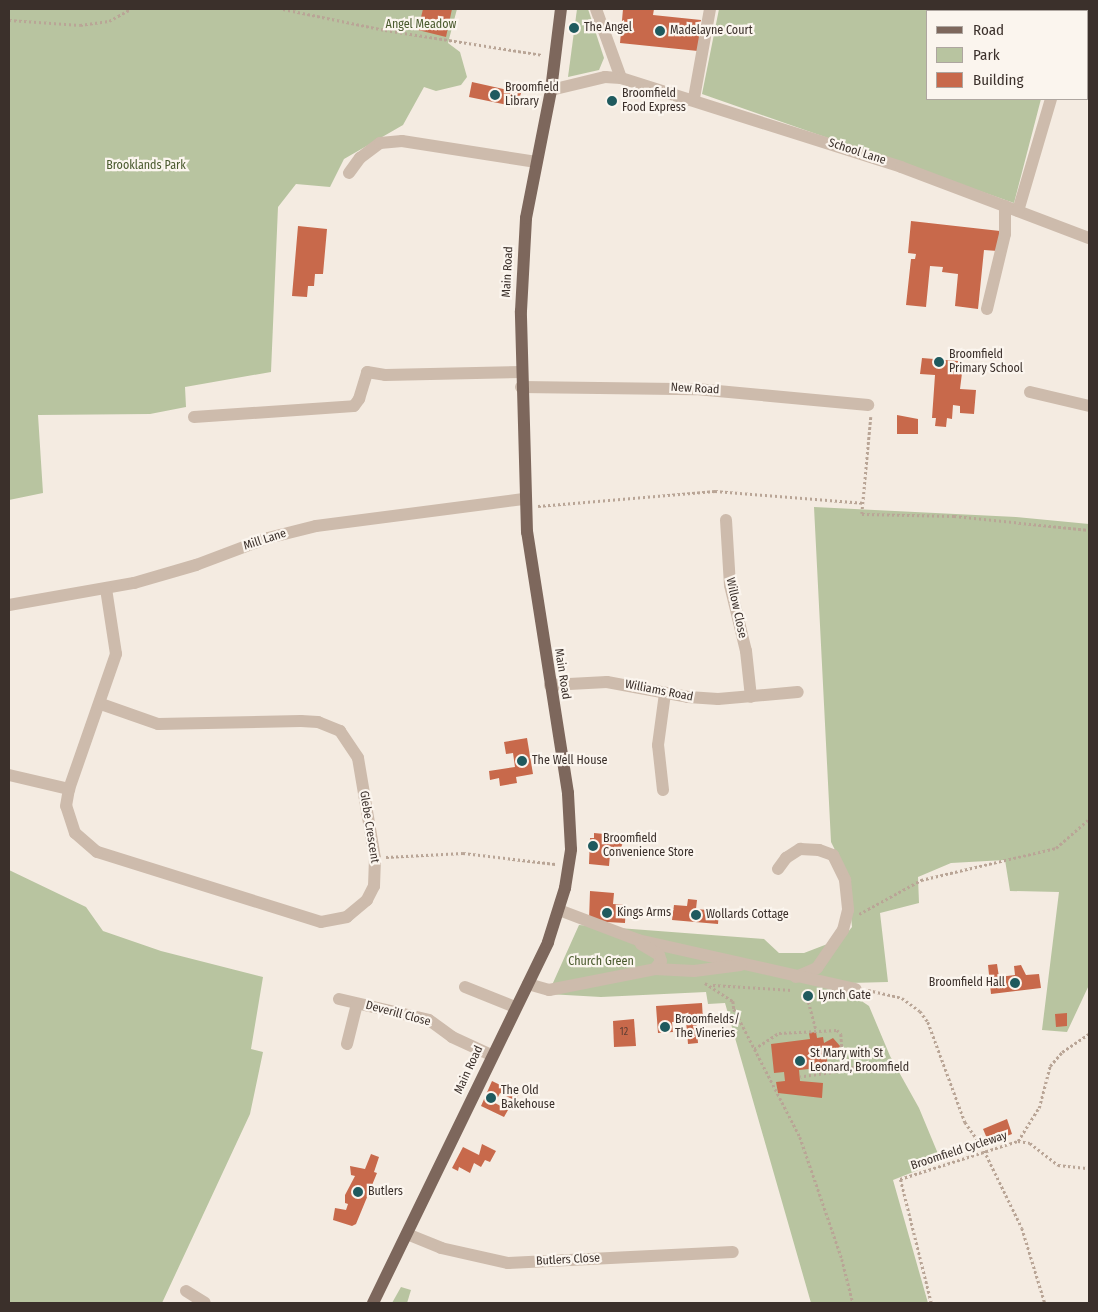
<!DOCTYPE html>
<html>
<head>
<meta charset="utf-8">
<style>
	body { margin:0 }
	#map { position:relative; width:1098px; height:1312px; overflow:hidden; background:#f4ebe1; font-family:"Fira Sans Condensed",sans-serif }
	div>[style] { position:absolute }
	[style*='--x'] { left:calc(var(--x)*1px); top:calc(var(--y)*1px); width:calc(var(--w)*1px); rotate:calc(var(--a)*1deg) }
	.green>* { inset:0; background:#b8c4a0 }
	.building>* { inset:0; background:#c8694b }
	.path>* { height:2.5px; margin-top:-1.25px; transform-origin:0; background:repeating-linear-gradient(90deg,#b9a596 0 2.5px,transparent 0 5px) }
	.minor>* { height:12px; margin:-6px; padding:0 6px; transform-origin:6px; border-radius:6px; background:#cdbbac }
	.major>* { height:12px; margin:-6px; padding:0 6px; transform-origin:6px; border-radius:6px; background:#7d675c }
	.dots>* { width:14px; height:14px; translate:-50% -50%; box-sizing:border-box; border:2px solid #fbf5ee; border-radius:50% }
	span { translate:-50% -50%; white-space:nowrap; text-align:center; line-height:1.15; -webkit-text-stroke:4.5px #fbf5ee; paint-order:stroke }
	.number-label { font-size:10px; color:#5e3e33 }
	.number-label span { -webkit-text-stroke-width:0 }
	.park-label { font-size:12px; color:#4a5a2e }
	.poi-label { font-size:12px; color:#3b302b }
	.left { translate:0 -50%; text-align:left }
	.right { translate:-100% -50%; text-align:right }
	.street-label { font-size:12px; color:#3b302b }
	.frame { position:absolute; inset:0; border:10px solid #3b302b; pointer-events:none }
	.legend { position:absolute; left:926px; top:10px; width:162px; height:90px; box-sizing:border-box; background:#fbf5ee; border:1px solid #aea6a0; margin:0; padding:6px 9px; list-style:none; font-size:15px; color:#3b302b }
	.legend li { display:flex; align-items:center; gap:10px; height:25px }
	.legend b { width:25px; border:1px solid #aea6a0 }
</style>
</head>
<body>
<div id="map">
	<div class="green">
		<div style="clip-path:polygon(9px 9px,457px 9px,448px 43px,460px 52px,467px 77px,461px 85px,436px 91px,424px 87px,403px 125px,344px 159px,330px 187px,296px 184px,278px 207px,271px 372px,185px 387px,186px 407px,150px 414px,38px 415px,43px 493px,9px 500px)"></div>
		<div style="clip-path:polygon(577px 9px,588px 9px,604px 58px,599px 70px,568px 77px)"></div>
		<div style="clip-path:polygon(719px 9px,1056px 9px,927px 11px,927px 99px,1041px 99px,1014px 203px,702px 94px)"></div>
		<div style="clip-path:polygon(814px 507px,1016px 517px,1089px 524px,1089px 985px,1067px 1032px,1042px 1030px,1059px 892px,1010px 891px,1005px 860px,951px 863px,918px 877px,919px 903px,880px 913px,888px 982px,850px 983px,851px 994px,869px 1006px,890px 1056px,919px 1108px,941px 1161px,893px 1180px,928px 1303px,811px 1303px,725px 1003px,708px 1004px,706px 992px,601px 997px,548px 994px,579px 925px,764px 939px,779px 953px,804px 953px,843px 938px,852px 927px,847px 874px,831px 842px)"></div>
		<div style="clip-path:polygon(9px 870px,86px 907px,103px 931px,161px 951px,263px 977px,251px 1049px,263px 1052px,250px 1114px,162px 1303px,9px 1303px)"></div>
		<div style="clip-path:polygon(401px 1287px,411px 1290px,407px 1303px,392px 1303px)"></div>
	</div>
	<div class="building">
		<div style="clip-path:polygon(423px 9px,452px 9px,446px 37px,418px 30px)"></div>
		<div style="clip-path:polygon(623px 9px,654px 9px,653px 15px,701px 20px,698px 51px,620px 43px)"></div>
		<div style="clip-path:polygon(472px 82px,521px 93px,517px 107px,469px 97px)"></div>
		<div style="clip-path:polygon(911px 221px,1000px 231px,998px 251px,984px 250px,978px 309px,955px 306px,958px 274px,942px 272px,943px 267px,930px 266px,926px 307px,906px 305px,911px 259px,915px 259px,916px 254px,908px 253px)"></div>
		<div style="clip-path:polygon(298px 226px,327px 229px,323px 274px,315px 274px,314px 286px,308px 286px,307px 297px,292px 296px)"></div>
		<div style="clip-path:polygon(922px 358px,958px 361px,957px 372px,962px 373px,960px 389px,976px 390px,974px 414px,960px 413px,960px 406px,953px 405px,952px 419px,947px 418px,946px 427px,935px 426px,936px 418px,932px 418px,935px 375px,920px 374px)"></div>
		<div style="clip-path:polygon(897px 415px,918px 419px,918px 434px,897px 434px)"></div>
		<div style="clip-path:polygon(527px 738px,533px 774px,516px 777px,517px 783px,500px 786px,499px 778px,490px 780px,489px 771px,515px 767px,513px 753px,506px 754px,504px 742px)"></div>
		<div style="clip-path:polygon(594px 833px,625px 836px,621px 848px,606px 847px,605px 854px,610px 854px,609px 866px,589px 864px,590px 838px,594px 838px)"></div>
		<div style="clip-path:polygon(590px 891px,614px 893px,613px 904px,626px 905px,625px 923px,589px 921px)"></div>
		<div style="clip-path:polygon(688px 899px,697px 900px,696px 909px,719px 911px,718px 924px,672px 920px,674px 905px,687px 906px)"></div>
		<div style="clip-path:polygon(997px 964px,999px 977px,1015px 975px,1014px 966px,1021px 965px,1026px 975px,1039px 974px,1041px 988px,991px 994px,988px 965px)"></div>
		<div style="clip-path:polygon(810px 992px,812px 1000px,805px 1001px,804px 993px)"></div>
		<div style="clip-path:polygon(702px 1003px,703px 1020px,696px 1020px,698px 1043px,688px 1044px,686px 1021px,672px 1022px,673px 1032px,658px 1033px,656px 1006px)"></div>
		<div style="clip-path:polygon(1067px 1013px,1067px 1026px,1056px 1027px,1055px 1014px)"></div>
		<div style="clip-path:polygon(634px 1019px,636px 1046px,614px 1047px,613px 1021px)"></div>
		<div style="clip-path:polygon(816px 1032px,817px 1038px,823px 1037px,824px 1043px,833px 1038px,840px 1046px,836px 1053px,826px 1052px,828px 1067px,799px 1070px,800px 1081px,823px 1083px,822px 1098px,778px 1093px,776px 1082px,785px 1081px,784px 1072px,774px 1073px,771px 1044px,810px 1039px,809px 1033px)"></div>
		<div style="clip-path:polygon(492px 1081px,519px 1094px,516px 1101px,500px 1093px,495px 1103px,508px 1110px,504px 1117px,481px 1106px)"></div>
		<div style="clip-path:polygon(1007px 1119px,1012px 1134px,989px 1143px,983px 1129px)"></div>
		<div style="clip-path:polygon(482px 1144px,496px 1151px,490px 1162px,485px 1160px,481px 1167px,474px 1163px,470px 1173px,459px 1167px,458px 1171px,452px 1168px,463px 1147px,479px 1155px)"></div>
		<div style="clip-path:polygon(371px 1154px,379px 1157px,374px 1172px,377px 1173px,356px 1224px,352px 1226px,333px 1220px,335px 1208px,346px 1210px,348px 1204px,345px 1203px,345px 1195px,355px 1176px,351px 1175px,350px 1166px,365px 1169px)"></div>
	</div>
	<div class="path">
		<div style="--x:283;--y:9;--w:104;--a:11.6"></div>
		<div style="--x:385;--y:30;--w:159;--a:9"></div>
		<div style="--x:1061;--y:9;--w:2;--a:63"></div>
		<div style="--x:9;--y:20;--w:71;--a:4"></div>
		<div style="--x:80;--y:25;--w:29;--a:-8"></div>
		<div style="--x:109;--y:21;--w:25;--a:-29"></div>
		<div style="--x:871;--y:417;--w:97;--a:95.3"></div>
		<div style="--x:862;--y:514;--w:92;--a:1.2"></div>
		<div style="--x:954;--y:516;--w:136;--a:5.9"></div>
		<div style="--x:538;--y:506;--w:178;--a:-4.8"></div>
		<div style="--x:715;--y:491;--w:148;--a:4.6"></div>
		<div style="--x:386;--y:857;--w:77;--a:-3"></div>
		<div style="--x:463;--y:853;--w:93;--a:6.8"></div>
		<div style="--x:859;--y:914;--w:71;--a:-28.7"></div>
		<div style="--x:921;--y:880;--w:139;--a:-13.3"></div>
		<div style="--x:1056;--y:848;--w:44;--a:-41.3"></div>
		<div style="--x:705;--y:983;--w:33;--a:33"></div>
		<div style="--x:733;--y:1001;--w:8;--a:83"></div>
		<div style="--x:734;--y:1009;--w:144;--a:62.7"></div>
		<div style="--x:800;--y:1137;--w:129;--a:71"></div>
		<div style="--x:842;--y:1259;--w:45;--a:76"></div>
		<div style="--x:713;--y:985;--w:79;--a:3.6"></div>
		<div style="--x:868;--y:990;--w:35;--a:13"></div>
		<div style="--x:902;--y:998;--w:22;--a:36"></div>
		<div style="--x:920;--y:1011;--w:14;--a:54"></div>
		<div style="--x:928;--y:1022;--w:107;--a:69.7"></div>
		<div style="--x:965;--y:1122;--w:29;--a:55"></div>
		<div style="--x:982;--y:1146;--w:91;--a:64"></div>
		<div style="--x:1022;--y:1228;--w:78;--a:73"></div>
		<div style="--x:806;--y:992;--w:39;--a:75"></div>
		<div style="--x:754;--y:1049;--w:30;--a:-33"></div>
		<div style="--x:779;--y:1033;--w:58;--a:-3"></div>
		<div style="--x:837;--y:1030;--w:6;--a:45"></div>
		<div style="--x:841;--y:1034;--w:28;--a:86"></div>
		<div style="--x:843;--y:1062;--w:6;--a:108"></div>
		<div style="--x:841;--y:1068;--w:6;--a:141"></div>
		<div style="--x:836;--y:1072;--w:36;--a:172"></div>
		<div style="--x:842;--y:1065;--w:35;--a:10"></div>
		<div style="--x:876;--y:1071;--w:22;--a:-3"></div>
		<div style="--x:1018;--y:1141;--w:12;--a:9"></div>
		<div style="--x:1030;--y:1143;--w:36;--a:38"></div>
		<div style="--x:1058;--y:1165;--w:31;--a:6"></div>
		<div style="--x:931;--y:1303;--w:128;--a:-104"></div>
		<div style="--x:900;--y:1179;--w:124;--a:-17.9"></div>
		<div style="--x:1018;--y:1141;--w:39;--a:-58"></div>
		<div style="--x:1039;--y:1108;--w:43;--a:-75.3"></div>
		<div style="--x:1050;--y:1066;--w:18;--a:-49"></div>
		<div style="--x:1062;--y:1052;--w:32;--a:-34"></div>
	</div>
	<div class="minor">
		<div style="--x:596;--y:9;--w:73;--a:70.1"></div>
		<div style="--x:551;--y:90;--w:56;--a:-13.5"></div>
		<div style="--x:605;--y:77;--w:16;--a:4"></div>
		<div style="--x:621;--y:78;--w:294;--a:17.6"></div>
		<div style="--x:901;--y:167;--w:201;--a:20.7"></div>
		<div style="--x:694;--y:98;--w:90;--a:-79.8"></div>
		<div style="--x:349;--y:173;--w:19;--a:-54"></div>
		<div style="--x:360;--y:158;--w:25;--a:-37"></div>
		<div style="--x:380;--y:143;--w:22;--a:-5"></div>
		<div style="--x:402;--y:141;--w:136;--a:8.9"></div>
		<div style="--x:1018;--y:211;--w:117;--a:-73.6"></div>
		<div style="--x:987;--y:309;--w:77;--a:-76.5"></div>
		<div style="--x:1005;--y:234;--w:28;--a:-90"></div>
		<div style="--x:521;--y:387;--w:175;--a:0.7"></div>
		<div style="--x:696;--y:389;--w:173;--a:5.3"></div>
		<div style="--x:1030;--y:392;--w:61;--a:13.3"></div>
		<div style="--x:194;--y:417;--w:160;--a:-3.9"></div>
		<div style="--x:354;--y:406;--w:9;--a:-54"></div>
		<div style="--x:359;--y:399;--w:28;--a:-73"></div>
		<div style="--x:367;--y:372;--w:18;--a:9"></div>
		<div style="--x:385;--y:375;--w:136;--a:-1.3"></div>
		<div style="--x:726;--y:520;--w:65;--a:86.5"></div>
		<div style="--x:730;--y:585;--w:68;--a:76.4"></div>
		<div style="--x:746;--y:651;--w:46;--a:83.8"></div>
		<div style="--x:9;--y:605;--w:127;--a:-10"></div>
		<div style="--x:134;--y:583;--w:65;--a:-16.2"></div>
		<div style="--x:196;--y:565;--w:77;--a:-20.6"></div>
		<div style="--x:268;--y:538;--w:49;--a:-14"></div>
		<div style="--x:316;--y:526;--w:211;--a:-7.4"></div>
		<div style="--x:550;--y:685;--w:57;--a:-3"></div>
		<div style="--x:607;--y:682;--w:82;--a:10.5"></div>
		<div style="--x:688;--y:697;--w:30;--a:4"></div>
		<div style="--x:718;--y:699;--w:80;--a:-5"></div>
		<div style="--x:101;--y:704;--w:60;--a:19.3"></div>
		<div style="--x:158;--y:724;--w:143;--a:-1.2"></div>
		<div style="--x:301;--y:721;--w:17;--a:3"></div>
		<div style="--x:318;--y:722;--w:24;--a:22"></div>
		<div style="--x:340;--y:731;--w:32;--a:56"></div>
		<div style="--x:358;--y:758;--w:101;--a:80.4"></div>
		<div style="--x:375;--y:858;--w:28;--a:92"></div>
		<div style="--x:374;--y:886;--w:16;--a:117"></div>
		<div style="--x:367;--y:900;--w:26;--a:140"></div>
		<div style="--x:347;--y:917;--w:26;--a:169"></div>
		<div style="--x:321;--y:922;--w:235;--a:-162.6"></div>
		<div style="--x:97;--y:852;--w:29;--a:-139"></div>
		<div style="--x:75;--y:833;--w:28;--a:-108"></div>
		<div style="--x:66;--y:806;--w:17;--a:-80"></div>
		<div style="--x:69;--y:789;--w:143;--a:-70.8"></div>
		<div style="--x:116;--y:654;--w:66;--a:-98.7"></div>
		<div style="--x:9;--y:775;--w:62;--a:13.1"></div>
		<div style="--x:663;--y:790;--w:45;--a:-96.3"></div>
		<div style="--x:658;--y:745;--w:52;--a:-82.3"></div>
		<div style="--x:778;--y:869;--w:14;--a:-54"></div>
		<div style="--x:786;--y:858;--w:17;--a:-33"></div>
		<div style="--x:800;--y:849;--w:19;--a:3"></div>
		<div style="--x:819;--y:850;--w:15;--a:20"></div>
		<div style="--x:833;--y:855;--w:28;--a:64"></div>
		<div style="--x:845;--y:880;--w:30;--a:84"></div>
		<div style="--x:848;--y:910;--w:21;--a:104"></div>
		<div style="--x:843;--y:930;--w:46;--a:124.4"></div>
		<div style="--x:817;--y:968;--w:23;--a:157"></div>
		<div style="--x:559;--y:910;--w:85;--a:20.8"></div>
		<div style="--x:638;--y:940;--w:223;--a:12.7"></div>
		<div style="--x:641;--y:944;--w:21;--a:31"></div>
		<div style="--x:659;--y:955;--w:6;--a:72"></div>
		<div style="--x:661;--y:961;--w:10;--a:127"></div>
		<div style="--x:528;--y:984;--w:22;--a:16"></div>
		<div style="--x:549;--y:990;--w:108;--a:-11.2"></div>
		<div style="--x:655;--y:969;--w:39;--a:3"></div>
		<div style="--x:694;--y:971;--w:47;--a:-7.3"></div>
		<div style="--x:465;--y:987;--w:54;--a:21.8"></div>
		<div style="--x:339;--y:999;--w:92;--a:13.1"></div>
		<div style="--x:429;--y:1020;--w:29;--a:36"></div>
		<div style="--x:452;--y:1037;--w:43;--a:24.8"></div>
		<div style="--x:347;--y:1044;--w:41;--a:-76"></div>
		<div style="--x:407;--y:1234;--w:37;--a:22"></div>
		<div style="--x:441;--y:1248;--w:69;--a:12.6"></div>
		<div style="--x:508;--y:1263;--w:225;--a:-2.8"></div>
		<div style="--x:186;--y:1291;--w:22;--a:32"></div>
	</div>
	<div class="major">
		<div style="--x:373;--y:1303;--w:401;--a:-64.1"></div>
		<div style="--x:548;--y:942;--w:57;--a:-72.5"></div>
		<div style="--x:565;--y:888;--w:39;--a:-81"></div>
		<div style="--x:571;--y:849;--w:56;--a:-93.1"></div>
		<div style="--x:568;--y:793;--w:264;--a:-98.9"></div>
		<div style="--x:527;--y:532;--w:221;--a:-91.6"></div>
		<div style="--x:521;--y:311;--w:93;--a:-86.9"></div>
		<div style="--x:526;--y:218;--w:130;--a:-78.9"></div>
		<div style="--x:551;--y:90;--w:82;--a:-83"></div>
	</div>
	<div class="dots">
		<div style="left:574px;top:28px;background:#1f5a5e"></div>
		<div style="left:660px;top:31px;background:#1f5a5e"></div>
		<div style="left:495px;top:95px;background:#1f5a5e"></div>
		<div style="left:612px;top:101px;background:#1f5a5e"></div>
		<div style="left:939px;top:362px;background:#1f5a5e"></div>
		<div style="left:522px;top:761px;background:#1f5a5e"></div>
		<div style="left:593px;top:846px;background:#1f5a5e"></div>
		<div style="left:607px;top:913px;background:#1f5a5e"></div>
		<div style="left:696px;top:915px;background:#1f5a5e"></div>
		<div style="left:1015px;top:983px;background:#1f5a5e"></div>
		<div style="left:808px;top:996px;background:#1f5a5e"></div>
		<div style="left:665px;top:1027px;background:#1f5a5e"></div>
		<div style="left:800px;top:1061px;background:#1f5a5e"></div>
		<div style="left:491px;top:1098px;background:#1f5a5e"></div>
		<div style="left:358px;top:1192px;background:#1f5a5e"></div>
	</div>
	<div class="number-label">
		<span style="left:624px;top:1033px">12</span>
	</div>
	<div class="park-label">
		<span style="left:421px;top:25px">Angel Meadow</span>
		<span style="left:146px;top:166px">Brooklands Park</span>
		<span style="left:601px;top:962px">Church Green</span>
	</div>
	<div class="poi-label">
		<span class="left" style="left:584px;top:28px">The Angel</span>
		<span class="left" style="left:670px;top:31px">Madelayne Court</span>
		<span class="left" style="left:505px;top:95px">Broomfield<br>Library</span>
		<span class="left" style="left:622px;top:101px">Broomfield<br>Food Express</span>
		<span class="left" style="left:949px;top:362px">Broomfield<br>Primary School</span>
		<span class="left" style="left:532px;top:761px">The Well House</span>
		<span class="left" style="left:603px;top:846px">Broomfield<br>Convenience Store</span>
		<span class="left" style="left:617px;top:913px">Kings Arms</span>
		<span class="left" style="left:706px;top:915px">Wollards Cottage</span>
		<span class="right" style="left:1005px;top:983px">Broomfield Hall</span>
		<span class="left" style="left:818px;top:996px">Lynch Gate</span>
		<span class="left" style="left:675px;top:1027px">Broomfields/<br>The Vineries</span>
		<span class="left" style="left:810px;top:1061px">St Mary with St<br>Leonard, Broomfield</span>
		<span class="left" style="left:501px;top:1098px">The Old<br>Bakehouse</span>
		<span class="left" style="left:368px;top:1192px">Butlers</span>
	</div>
	<div class="street-label">
		<span style="left:857px;top:152px;rotate:18deg">School Lane</span>
		<span style="left:508px;top:272px;rotate:-87deg">Main Road</span>
		<span style="left:695px;top:389px;rotate:3deg">New Road</span>
		<span style="left:265px;top:540px;rotate:-18deg">Mill Lane</span>
		<span style="left:736px;top:608px;rotate:78deg">Willow Close</span>
		<span style="left:562px;top:674px;rotate:81deg">Main Road</span>
		<span style="left:659px;top:691px;rotate:11deg">Williams Road</span>
		<span style="left:369px;top:827px;rotate:81deg">Glebe Crescent</span>
		<span style="left:398px;top:1014px;rotate:15deg">Deverill Close</span>
		<span style="left:469px;top:1070px;rotate:-65deg">Main Road</span>
		<span style="left:959px;top:1151px;rotate:-18deg">Broomfield Cycleway</span>
		<span style="left:568px;top:1260px;rotate:-3deg">Butlers Close</span>
	</div>
	<div class="frame"></div>
	<ul class="legend">
	<li><b style="height:6px;background:#7d675c"></b>Road</li>
	<li><b style="height:14px;background:#b8c4a0"></b>Park</li>
	<li><b style="height:14px;background:#c8694b"></b>Building</li>
	</ul>
</div>
</body>
</html>
